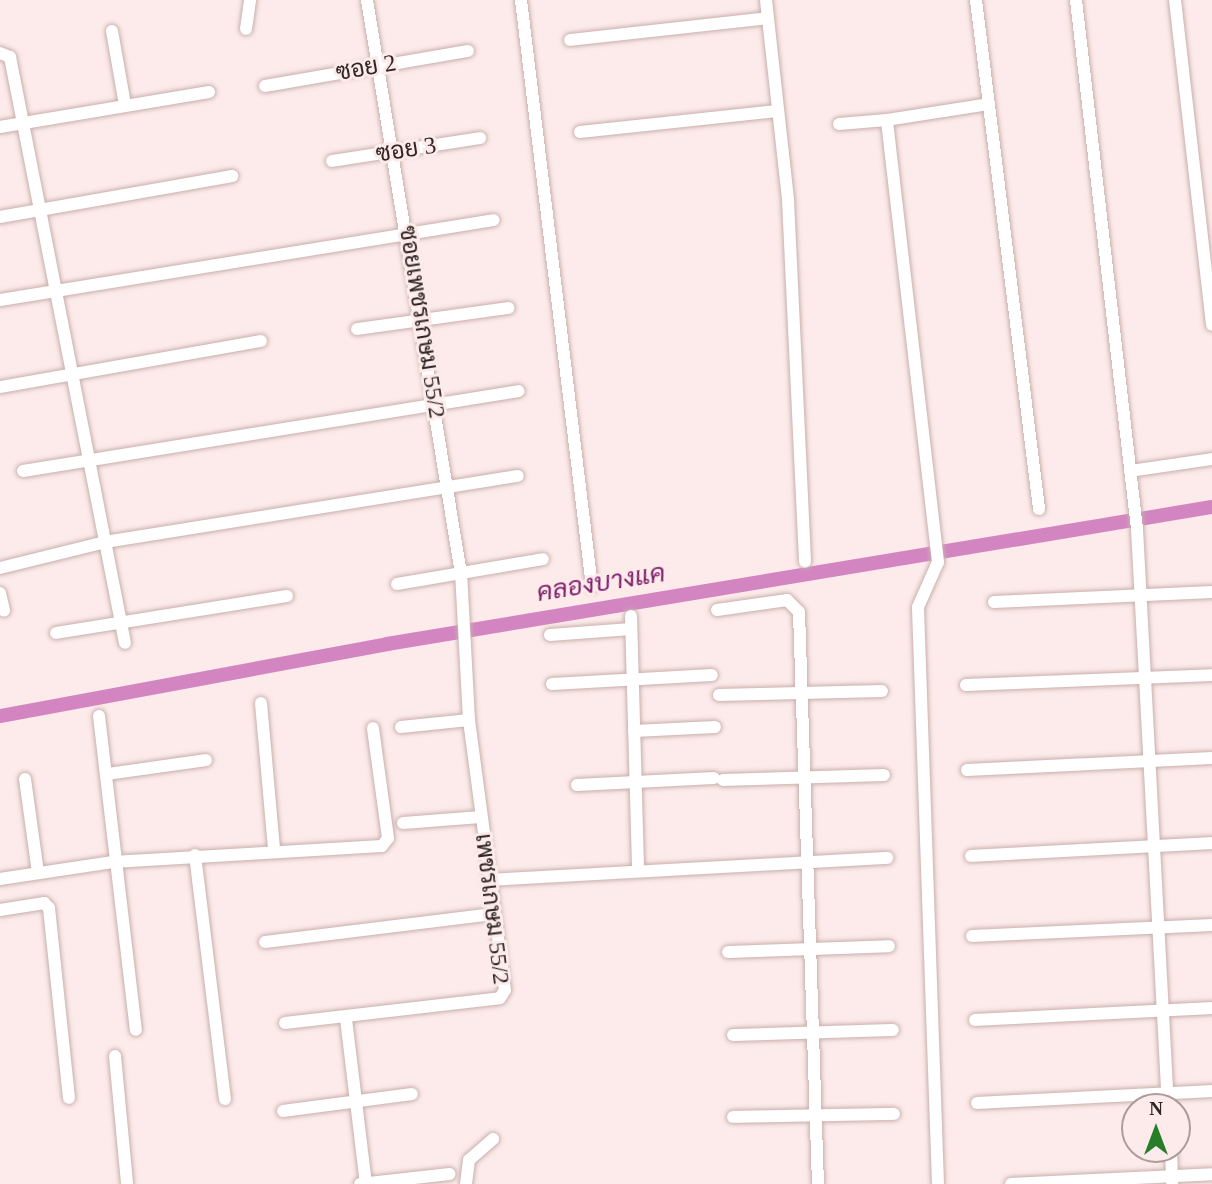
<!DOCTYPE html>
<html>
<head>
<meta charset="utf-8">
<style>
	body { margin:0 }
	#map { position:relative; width:1212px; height:1184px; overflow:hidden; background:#fcebea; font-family:"Times New Roman",Sarabun,serif }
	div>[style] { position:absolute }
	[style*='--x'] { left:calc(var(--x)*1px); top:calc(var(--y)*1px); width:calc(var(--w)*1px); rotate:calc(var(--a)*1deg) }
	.canal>* { height:14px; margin:-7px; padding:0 7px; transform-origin:7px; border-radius:7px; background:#d385c2 }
	.roads { filter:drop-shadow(0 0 2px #c8afac) drop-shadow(0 0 2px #c8afac) }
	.minor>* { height:12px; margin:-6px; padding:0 6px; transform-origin:6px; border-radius:6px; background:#fff }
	span { translate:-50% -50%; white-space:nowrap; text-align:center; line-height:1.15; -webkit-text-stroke:6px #fcebea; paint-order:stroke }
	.street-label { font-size:24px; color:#2f2525 }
	.water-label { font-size:26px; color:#7f236f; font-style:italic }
	.north { position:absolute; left:1121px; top:1093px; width:70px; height:70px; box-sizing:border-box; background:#fcebea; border:2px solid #aa9c9b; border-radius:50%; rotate:0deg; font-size:19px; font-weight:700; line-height:28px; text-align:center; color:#2f2525 }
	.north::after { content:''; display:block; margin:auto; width:24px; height:32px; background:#287d29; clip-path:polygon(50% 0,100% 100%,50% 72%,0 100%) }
</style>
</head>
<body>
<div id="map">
	<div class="canal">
		<div style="--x:0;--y:716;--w:394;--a:-10.5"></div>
		<div style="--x:387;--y:644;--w:836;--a:-9.43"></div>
	</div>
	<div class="roads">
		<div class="minor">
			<div style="--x:521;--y:0;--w:591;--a:83.1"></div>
			<div style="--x:766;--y:0;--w:201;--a:83.7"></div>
			<div style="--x:788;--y:200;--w:362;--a:87.3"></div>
			<div style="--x:976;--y:0;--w:513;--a:82.94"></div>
			<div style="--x:1076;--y:0;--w:533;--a:83.42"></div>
			<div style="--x:1137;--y:529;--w:579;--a:86.93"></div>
			<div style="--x:1175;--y:0;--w:327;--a:83.5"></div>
			<div style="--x:246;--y:29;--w:29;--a:-82"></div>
			<div style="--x:112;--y:31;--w:75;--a:80"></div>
			<div style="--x:570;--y:40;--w:199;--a:-6.3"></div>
			<div style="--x:0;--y:53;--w:11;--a:22"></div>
			<div style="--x:10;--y:57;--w:597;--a:78.9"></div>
			<div style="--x:265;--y:86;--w:206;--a:-9.8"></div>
			<div style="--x:839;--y:124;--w:48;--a:-4.8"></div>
			<div style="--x:0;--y:127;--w:212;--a:-9.5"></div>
			<div style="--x:580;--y:132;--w:198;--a:-6.1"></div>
			<div style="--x:332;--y:161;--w:150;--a:-8.8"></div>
			<div style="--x:0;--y:217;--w:236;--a:-10"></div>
			<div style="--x:0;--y:300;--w:500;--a:-9.2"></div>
			<div style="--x:357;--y:329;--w:153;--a:-7.9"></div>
			<div style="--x:0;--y:387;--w:265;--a:-10"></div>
			<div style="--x:23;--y:471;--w:502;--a:-9.16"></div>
			<div style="--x:1130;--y:471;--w:83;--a:-8.3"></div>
			<div style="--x:0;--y:568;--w:108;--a:-13.9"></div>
			<div style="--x:105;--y:542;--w:418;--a:-9.1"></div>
			<div style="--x:397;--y:584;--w:148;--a:-9.7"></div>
			<div style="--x:0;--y:593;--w:18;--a:77"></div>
			<div style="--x:994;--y:602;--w:218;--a:-2.6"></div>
			<div style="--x:717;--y:610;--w:71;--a:-8.1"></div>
			<div style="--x:787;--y:600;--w:17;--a:45"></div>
			<div style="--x:799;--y:612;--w:572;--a:88.1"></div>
			<div style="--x:631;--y:616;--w:254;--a:88.4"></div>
			<div style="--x:56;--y:633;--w:234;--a:-9.1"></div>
			<div style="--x:550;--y:635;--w:81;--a:-4.2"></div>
			<div style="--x:552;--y:684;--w:160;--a:-3.2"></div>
			<div style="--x:966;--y:685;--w:246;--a:-2.3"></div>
			<div style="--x:719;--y:695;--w:163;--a:-1.4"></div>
			<div style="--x:261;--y:703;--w:147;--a:84.9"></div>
			<div style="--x:99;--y:716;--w:316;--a:83.3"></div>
			<div style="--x:401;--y:727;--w:68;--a:-5.9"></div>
			<div style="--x:634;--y:731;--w:81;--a:-2.8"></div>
			<div style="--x:967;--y:770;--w:245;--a:-2.8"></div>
			<div style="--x:107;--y:774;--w:100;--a:-8"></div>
			<div style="--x:25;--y:779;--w:95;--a:82.1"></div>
			<div style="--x:723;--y:780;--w:161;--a:-1.8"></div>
			<div style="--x:577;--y:785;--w:137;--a:-2.9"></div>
			<div style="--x:403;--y:823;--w:78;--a:-4.4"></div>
			<div style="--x:195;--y:855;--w:246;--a:83"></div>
			<div style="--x:971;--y:856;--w:241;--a:-3.1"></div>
			<div style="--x:0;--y:879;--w:114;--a:-8.6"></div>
			<div style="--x:113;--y:862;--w:269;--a:-3.4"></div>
			<div style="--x:382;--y:846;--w:10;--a:-53"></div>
			<div style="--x:388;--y:838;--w:111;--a:-97.8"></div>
			<div style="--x:489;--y:880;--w:399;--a:-3.2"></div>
			<div style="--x:0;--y:910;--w:45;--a:-9"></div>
			<div style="--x:44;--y:903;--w:7;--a:45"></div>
			<div style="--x:49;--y:908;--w:191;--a:84"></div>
			<div style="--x:972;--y:936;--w:240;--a:-2.6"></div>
			<div style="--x:265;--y:942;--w:230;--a:-7"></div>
			<div style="--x:728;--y:952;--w:161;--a:-2.1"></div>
			<div style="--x:346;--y:1019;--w:166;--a:83.1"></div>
			<div style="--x:975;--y:1020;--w:237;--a:-2.9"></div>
			<div style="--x:285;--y:1023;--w:216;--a:-6.6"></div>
			<div style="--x:500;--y:998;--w:9;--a:-58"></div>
			<div style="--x:505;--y:990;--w:272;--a:-97.6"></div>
			<div style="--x:469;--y:720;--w:146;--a:-93.1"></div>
			<div style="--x:461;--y:574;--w:582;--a:-99.3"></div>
			<div style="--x:733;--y:1035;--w:160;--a:-1.8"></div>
			<div style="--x:115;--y:1056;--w:129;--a:84.6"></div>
			<div style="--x:977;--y:1103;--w:235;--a:-2.9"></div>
			<div style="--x:283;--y:1111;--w:130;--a:-7.5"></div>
			<div style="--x:733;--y:1117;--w:161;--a:-1.1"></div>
			<div style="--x:1171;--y:1149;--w:35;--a:88"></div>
			<div style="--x:360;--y:1184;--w:90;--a:-6.4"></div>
			<div style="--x:466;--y:1184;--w:24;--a:-83"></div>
			<div style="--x:469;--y:1160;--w:32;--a:-41"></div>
			<div style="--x:938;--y:1184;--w:577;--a:-91.99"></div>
			<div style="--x:918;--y:607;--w:49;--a:-66"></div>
			<div style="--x:938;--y:562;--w:445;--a:-96.6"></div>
			<div style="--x:887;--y:120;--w:103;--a:-8.9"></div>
			<div style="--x:1011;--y:1184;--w:201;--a:-2.8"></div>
		</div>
	</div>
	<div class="street-label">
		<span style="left:366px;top:68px;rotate:-10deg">ซอย 2</span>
		<span style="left:406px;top:150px;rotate:-9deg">ซอย 3</span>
		<span style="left:422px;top:322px;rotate:81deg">ซอยเพชรเกษม 55/2</span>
		<span style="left:492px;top:909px;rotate:83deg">เพชรเกษม 55/2</span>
	</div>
	<div class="water-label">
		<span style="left:601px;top:583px;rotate:-9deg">คลองบางแค</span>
	</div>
	<div class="north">N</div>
</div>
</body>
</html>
